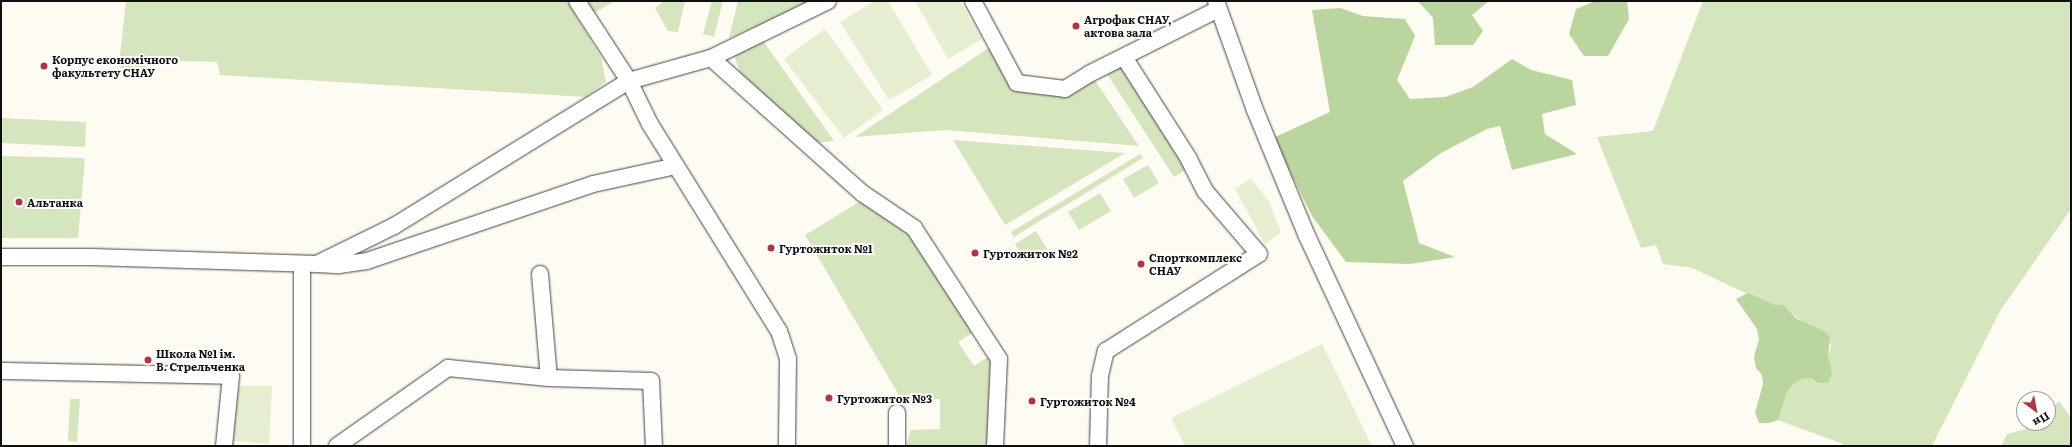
<!DOCTYPE html>
<html>
<head>
<meta charset="utf-8">
<style>
	body { margin:0 }
	#map { position:relative; width:2072px; height:447px; overflow:hidden; background:#fefbf2; font-family:Literata,serif }
	div>[style] { position:absolute }
	[style*='--x'] { left:calc(var(--x)*1px); top:calc(var(--y)*1px); width:calc(var(--w)*1px); rotate:calc(var(--a)*1deg) }
	.green>* { inset:0; background:#d5e5be }
	.forest>* { inset:0; background:#bbd59f }
	.pitch>* { inset:0; background:#e5eecf }
	.roads { filter:drop-shadow(0 0 1px #424242) drop-shadow(0 0 1px #424242) }
	.minor>* { height:16px; margin:-8px; padding:0 8px; transform-origin:8px; border-radius:8px; background:#fff }
	.dots>* { width:11px; height:11px; translate:-50% -50%; box-sizing:border-box; border:2px solid #fff; border-radius:50% }
	span { translate:-50% -50%; white-space:nowrap; text-align:center; line-height:1.15; -webkit-text-stroke:4px #fff; paint-order:stroke }
	.poi-label { font-size:11px; color:#0f0f0f; font-weight:700 }
	.left { translate:0 -50%; text-align:left }
	.frame { position:absolute; inset:0; border:2px solid #0f0f0f; pointer-events:none }
	.north { position:absolute; left:2016px; top:391px; width:40px; height:40px; box-sizing:border-box; background:#fff; border:1px solid #9f9f9f; border-radius:50%; rotate:148deg; font-size:11px; font-weight:700; line-height:16px; text-align:center; color:#0f0f0f }
	.north::after { content:''; display:block; margin:auto; width:14px; height:18px; background:#b23442; clip-path:polygon(50% 0,100% 100%,50% 72%,0 100%) }
</style>
</head>
<body>
<div id="map">
	<div class="green">
		<div style="clip-path:polygon(126px 1px,567px 1px,601px 57px,606px 82px,585px 97px,220px 75px,217px 62px,149px 60px,146px 70px,123px 71px,119px 64px)"></div>
		<div style="clip-path:polygon(587px 1px,615px 1px,594px 13px)"></div>
		<div style="clip-path:polygon(665px 1px,685px 1px,678px 32px,668px 31px,655px 8px)"></div>
		<div style="clip-path:polygon(712px 1px,723px 1px,714px 37px,703px 34px)"></div>
		<div style="clip-path:polygon(738px 1px,771px 2px,816px 1px,729px 38px)"></div>
		<div style="clip-path:polygon(1703px 1px,2071px 1px,2071px 209px,2000px 311px,1932px 446px,1843px 446px,1843px 444px,1778px 420px,1787px 392px,1793px 384px,1802px 379px,1811px 378px,1818px 383px,1831px 374px,1828px 355px,1831px 346px,1824px 331px,1804px 324px,1784px 305px,1775px 305px,1756px 298px,1692px 268px,1663px 264px,1656px 245px,1641px 248px,1597px 137px,1653px 131px)"></div>
		<div style="clip-path:polygon(761px 38px,834px 141px,815px 143px,740px 73px,733px 51px)"></div>
		<div style="clip-path:polygon(990px 47px,1014px 83px,1069px 88px,1092px 76px,1139px 146px,945px 130px,855px 137px)"></div>
		<div style="clip-path:polygon(1119px 64px,1189px 168px,1174px 177px,1105px 71px)"></div>
		<div style="clip-path:polygon(1px 118px,86px 122px,85px 147px,1px 143px)"></div>
		<div style="clip-path:polygon(953px 140px,1125px 153px,1005px 225px)"></div>
		<div style="clip-path:polygon(1140px 154px,1143px 158px,1014px 237px,1011px 232px)"></div>
		<div style="clip-path:polygon(1px 156px,85px 158px,78px 238px,1px 238px)"></div>
		<div style="clip-path:polygon(1148px 165px,1159px 183px,1134px 198px,1123px 179px)"></div>
		<div style="clip-path:polygon(1100px 193px,1111px 211px,1079px 230px,1068px 212px)"></div>
		<div style="clip-path:polygon(864px 199px,902px 228px,921px 248px,974px 332px,958px 342px,974px 366px,990px 356px,988px 446px,906px 446px,911px 430px,940px 429px,940px 399px,902px 400px,805px 235px)"></div>
		<div style="clip-path:polygon(1036px 231px,1047px 249px,1026px 262px,1015px 244px)"></div>
		<div style="clip-path:polygon(70px 399px,80px 399px,77px 442px,68px 441px)"></div>
		<div style="clip-path:polygon(2059px 401px,2071px 418px,2071px 446px,2001px 446px,2007px 434px,2033px 427px,2037px 423px,2048px 423px,2048px 412px)"></div>
	</div>
	<div class="forest">
		<div style="clip-path:polygon(1418px 1px,1489px 1px,1472px 15px,1483px 31px,1473px 45px,1435px 45px,1433px 18px)"></div>
		<div style="clip-path:polygon(1595px 1px,1627px 1px,1629px 19px,1608px 56px,1584px 56px,1569px 34px,1576px 9px)"></div>
		<div style="clip-path:polygon(1340px 8px,1363px 16px,1405px 19px,1415px 36px,1397px 80px,1410px 99px,1445px 97px,1473px 87px,1512px 59px,1531px 70px,1572px 80px,1576px 105px,1542px 114px,1545px 134px,1577px 154px,1512px 170px,1500px 126px,1487px 129px,1441px 153px,1403px 181px,1419px 243px,1455px 257px,1410px 264px,1346px 262px,1312px 216px,1273px 138px,1330px 112px,1312px 10px)"></div>
		<div style="clip-path:polygon(1748px 293px,1775px 305px,1784px 305px,1797px 319px,1824px 331px,1830px 337px,1828px 355px,1832px 374px,1828px 383px,1818px 383px,1811px 378px,1802px 379px,1793px 384px,1787px 392px,1778px 420px,1769px 423px,1759px 423px,1755px 413px,1763px 384px,1762px 375px,1756px 368px,1754px 357px,1759px 339px,1757px 329px,1736px 299px)"></div>
	</div>
	<div class="pitch">
		<div style="clip-path:polygon(875px 1px,888px 1px,932px 75px,889px 100px,840px 22px)"></div>
		<div style="clip-path:polygon(915px 1px,960px 1px,982px 39px,948px 59px)"></div>
		<div style="clip-path:polygon(825px 29px,883px 110px,844px 138px,784px 59px)"></div>
		<div style="clip-path:polygon(1251px 178px,1270px 203px,1281px 233px,1265px 244px,1235px 189px)"></div>
		<div style="clip-path:polygon(1322px 344px,1372px 446px,1185px 446px,1171px 418px)"></div>
		<div style="clip-path:polygon(237px 386px,272px 386px,269px 444px,233px 441px)"></div>
	</div>
	<div class="roads">
		<div class="minor">
			<div style="--x:577;--y:1;--w:95;--a:57"></div>
			<div style="--x:629;--y:81;--w:48;--a:64"></div>
			<div style="--x:650;--y:124;--w:244;--a:58.1"></div>
			<div style="--x:779;--y:331;--w:29;--a:72"></div>
			<div style="--x:788;--y:359;--w:87;--a:90.7"></div>
			<div style="--x:973;--y:1;--w:93;--a:61.8"></div>
			<div style="--x:1017;--y:83;--w:48;--a:7.1"></div>
			<div style="--x:1065;--y:89;--w:28;--a:-32"></div>
			<div style="--x:1089;--y:74;--w:144;--a:-26.7"></div>
			<div style="--x:1216;--y:1;--w:116;--a:70.3"></div>
			<div style="--x:1255;--y:110;--w:136;--a:67.6"></div>
			<div style="--x:1307;--y:236;--w:232;--a:65"></div>
			<div style="--x:711;--y:58;--w:130;--a:-26"></div>
			<div style="--x:1;--y:257;--w:90;--a:0"></div>
			<div style="--x:91;--y:257;--w:226;--a:1.8"></div>
			<div style="--x:317;--y:264;--w:86;--a:-26.3"></div>
			<div style="--x:394;--y:226;--w:276;--a:-31.7"></div>
			<div style="--x:629;--y:81;--w:85;--a:-15.7"></div>
			<div style="--x:711;--y:58;--w:203;--a:41.8"></div>
			<div style="--x:862;--y:193;--w:63;--a:33.9"></div>
			<div style="--x:914;--y:228;--w:156;--a:57"></div>
			<div style="--x:999;--y:359;--w:87;--a:92.6"></div>
			<div style="--x:302;--y:264;--w:182;--a:90"></div>
			<div style="--x:317;--y:264;--w:22;--a:3"></div>
			<div style="--x:339;--y:265;--w:28;--a:-8"></div>
			<div style="--x:367;--y:261;--w:239;--a:-18.8"></div>
			<div style="--x:593;--y:184;--w:85;--a:-12.2"></div>
			<div style="--x:540;--y:274;--w:104;--a:85.1"></div>
			<div style="--x:1;--y:371;--w:230;--a:1.2"></div>
			<div style="--x:231;--y:376;--w:70;--a:95.7"></div>
			<div style="--x:337;--y:446;--w:136;--a:-35.1"></div>
			<div style="--x:448;--y:368;--w:101;--a:5.7"></div>
			<div style="--x:549;--y:378;--w:102;--a:1.7"></div>
			<div style="--x:651;--y:381;--w:65;--a:87.4"></div>
			<div style="--x:897;--y:446;--w:33;--a:-90"></div>
			<div style="--x:1098;--y:446;--w:70;--a:-88.4"></div>
			<div style="--x:1100;--y:376;--w:26;--a:-77"></div>
			<div style="--x:1106;--y:351;--w:181;--a:-32.4"></div>
			<div style="--x:1259;--y:254;--w:83;--a:-130.6"></div>
			<div style="--x:1205;--y:191;--w:36;--a:-117"></div>
			<div style="--x:1189;--y:159;--w:121;--a:-122.5"></div>
		</div>
	</div>
	<div class="dots">
		<div style="left:1076px;top:26px;background:#b23442"></div>
		<div style="left:44px;top:66px;background:#b23442"></div>
		<div style="left:19px;top:202px;background:#b23442"></div>
		<div style="left:771px;top:248px;background:#b23442"></div>
		<div style="left:975px;top:253px;background:#b23442"></div>
		<div style="left:1141px;top:264px;background:#b23442"></div>
		<div style="left:148px;top:360px;background:#b23442"></div>
		<div style="left:829px;top:398px;background:#b23442"></div>
		<div style="left:1032px;top:401px;background:#b23442"></div>
	</div>
	<div class="poi-label">
		<span class="left" style="left:1084px;top:26px">Агрофак СНАУ,<br>актова зала</span>
		<span class="left" style="left:52px;top:66px">Корпус економічного<br>факультету СНАУ</span>
		<span class="left" style="left:27px;top:202px">Альтанка</span>
		<span class="left" style="left:779px;top:248px">Гуртожиток №1</span>
		<span class="left" style="left:983px;top:253px">Гуртожиток №2</span>
		<span class="left" style="left:1149px;top:264px">Спорткомплекс<br>СНАУ</span>
		<span class="left" style="left:156px;top:360px">Школа №1 ім.<br>В. Стрельченка</span>
		<span class="left" style="left:837px;top:398px">Гуртожиток №3</span>
		<span class="left" style="left:1040px;top:401px">Гуртожиток №4</span>
	</div>
	<div class="frame"></div>
	<div class="north">Пн</div>
</div>
</body>
</html>
